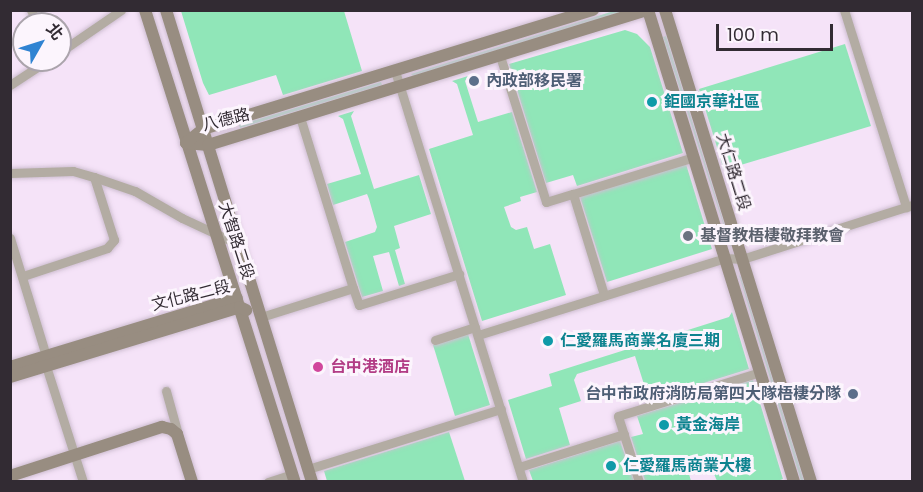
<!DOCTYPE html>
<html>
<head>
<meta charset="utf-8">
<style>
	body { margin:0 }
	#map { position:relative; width:923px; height:492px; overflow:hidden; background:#f5e3f8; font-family:Poppins,"Noto Sans TC",sans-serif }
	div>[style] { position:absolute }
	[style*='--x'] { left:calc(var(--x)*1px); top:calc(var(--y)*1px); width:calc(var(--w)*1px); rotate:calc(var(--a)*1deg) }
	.green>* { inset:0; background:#90e6b8 }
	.roads { filter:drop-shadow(0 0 2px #cebed1) drop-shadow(0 0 2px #cebed1) }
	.street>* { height:9px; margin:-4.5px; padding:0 4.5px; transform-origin:4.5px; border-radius:4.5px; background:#b3aca3 }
	.secondary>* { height:12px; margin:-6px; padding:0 6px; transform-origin:6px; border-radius:6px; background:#988d81 }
	.dots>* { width:16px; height:16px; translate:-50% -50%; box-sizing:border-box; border:3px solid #fcf5fd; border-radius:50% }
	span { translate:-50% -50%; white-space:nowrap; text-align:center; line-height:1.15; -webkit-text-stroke:6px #fcf5fd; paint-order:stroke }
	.service-label { font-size:16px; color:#4e5e75; font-weight:700 }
	.left { translate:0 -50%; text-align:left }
	.right { translate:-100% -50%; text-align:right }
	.culture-label { font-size:16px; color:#0d838f; font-weight:700 }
	.street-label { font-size:16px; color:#322b33 }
	.worship-label { font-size:16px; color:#5b616d; font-weight:700 }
	.hotel-label { font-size:16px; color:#b23c85; font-weight:700 }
	.frame { position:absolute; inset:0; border:12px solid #322b33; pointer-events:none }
	.north { position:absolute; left:12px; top:12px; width:60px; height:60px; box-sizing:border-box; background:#fcf5fd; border:2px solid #aba4ac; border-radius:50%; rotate:51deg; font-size:16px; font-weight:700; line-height:24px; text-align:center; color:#322b33 }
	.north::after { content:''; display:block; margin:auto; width:21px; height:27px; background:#3083d2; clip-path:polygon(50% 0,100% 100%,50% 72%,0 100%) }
	.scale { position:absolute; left:716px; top:24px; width:117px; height:27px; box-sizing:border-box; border:3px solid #322b33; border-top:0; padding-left:8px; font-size:18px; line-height:21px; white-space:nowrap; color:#322b33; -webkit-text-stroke:4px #fcf5fd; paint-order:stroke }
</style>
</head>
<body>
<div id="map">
	<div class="green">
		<div style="clip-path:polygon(181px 11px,344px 11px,362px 71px,283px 95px,276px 75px,209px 95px,203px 83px)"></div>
		<div style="clip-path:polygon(614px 11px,622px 12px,413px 76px,411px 74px)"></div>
		<div style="clip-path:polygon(625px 30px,637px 34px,650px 47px,683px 153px,577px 186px,573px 175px,546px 183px,509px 64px)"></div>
		<div style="clip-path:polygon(666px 36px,731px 246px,731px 248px,663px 37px)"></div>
		<div style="clip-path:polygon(845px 44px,871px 126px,724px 170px,699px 89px)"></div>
		<div style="clip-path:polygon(468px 76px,465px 81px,478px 122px,512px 112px,537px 192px,520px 197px,521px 201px,504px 207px,511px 227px,516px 230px,527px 227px,534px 249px,550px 244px,566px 295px,482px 321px,429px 149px,473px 135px,457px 84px,452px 81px)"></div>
		<div style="clip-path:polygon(381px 82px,382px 85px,240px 128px,239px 125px)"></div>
		<div style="clip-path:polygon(354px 111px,351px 116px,374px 189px,419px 175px,431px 214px,394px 226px,400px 248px,395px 250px,405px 284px,399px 286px,389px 252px,373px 256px,383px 291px,362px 297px,345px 242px,375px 232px,377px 227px,369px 199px,367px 194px,333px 205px,327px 184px,361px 174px,343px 119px,338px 116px)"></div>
		<div style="clip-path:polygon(686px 164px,712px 249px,607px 282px,580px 197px)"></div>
		<div style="clip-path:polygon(739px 275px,741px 277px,804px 481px,801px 481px)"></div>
		<div style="clip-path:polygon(732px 312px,749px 369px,649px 400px,635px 356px,577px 374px,574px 380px,581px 401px,559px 408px,570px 445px,526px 459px,508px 400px,552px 386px,549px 374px,729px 317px)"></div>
		<div style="clip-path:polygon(468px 334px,490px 405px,455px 416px,433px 345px)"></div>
		<div style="clip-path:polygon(753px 380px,783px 479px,775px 482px,717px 481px,711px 467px,689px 474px,691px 481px,645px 481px,631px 437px,643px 434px,637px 416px)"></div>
		<div style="clip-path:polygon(449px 432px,465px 481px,327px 481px,324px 471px)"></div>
		<div style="clip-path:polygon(620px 441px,634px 481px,533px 481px,529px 470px)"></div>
	</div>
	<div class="roads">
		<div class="street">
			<div style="--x:31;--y:10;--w:15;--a:67"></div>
			<div style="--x:844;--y:10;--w:207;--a:72.5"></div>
			<div style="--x:60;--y:52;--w:74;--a:-34.5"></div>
			<div style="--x:500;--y:56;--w:153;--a:72.5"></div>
			<div style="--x:546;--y:202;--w:28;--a:-17"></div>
			<div style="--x:573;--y:194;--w:106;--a:72.9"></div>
			<div style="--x:395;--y:71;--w:430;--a:72.7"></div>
			<div style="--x:10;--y:85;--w:45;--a:-33.3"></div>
			<div style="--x:300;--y:117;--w:179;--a:72.8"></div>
			<div style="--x:10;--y:173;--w:63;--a:-1.8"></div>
			<div style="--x:73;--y:171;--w:22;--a:16"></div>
			<div style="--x:94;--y:177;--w:43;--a:18.9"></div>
			<div style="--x:135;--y:191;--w:54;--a:29.9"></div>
			<div style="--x:182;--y:218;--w:62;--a:24.9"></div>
			<div style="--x:573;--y:194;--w:127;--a:-17"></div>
			<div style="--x:10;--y:238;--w:123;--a:73"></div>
			<div style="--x:46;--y:356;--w:10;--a:90"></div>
			<div style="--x:46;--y:366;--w:122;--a:72.3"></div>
			<div style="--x:23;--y:276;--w:89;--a:-18.4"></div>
			<div style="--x:107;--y:248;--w:11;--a:-49"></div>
			<div style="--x:114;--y:240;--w:66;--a:-107.6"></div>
			<div style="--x:261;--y:317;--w:96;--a:-17.5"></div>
			<div style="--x:353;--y:288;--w:18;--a:71"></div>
			<div style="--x:359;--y:305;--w:105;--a:-17.2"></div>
			<div style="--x:478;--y:335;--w:259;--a:-17.3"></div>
			<div style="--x:725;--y:258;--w:17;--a:3"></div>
			<div style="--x:742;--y:259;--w:178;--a:-17.6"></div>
			<div style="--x:435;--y:340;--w:42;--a:-18"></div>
			<div style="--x:166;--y:391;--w:49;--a:74.5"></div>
			<div style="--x:519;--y:467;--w:110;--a:-17.4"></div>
			<div style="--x:308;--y:469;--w:202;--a:-17.3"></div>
			<div style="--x:268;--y:482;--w:25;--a:-18"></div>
			<div style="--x:639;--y:482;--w:69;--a:-107.7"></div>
			<div style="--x:618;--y:416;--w:149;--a:-17.2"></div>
		</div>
		<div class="secondary">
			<div style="--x:145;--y:10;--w:495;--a:72.4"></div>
			<div style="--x:166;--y:10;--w:494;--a:72.8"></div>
			<div style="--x:648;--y:10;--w:494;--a:72.8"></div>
			<div style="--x:665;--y:10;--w:494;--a:72.8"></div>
			<div style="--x:186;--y:143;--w:22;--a:5"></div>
			<div style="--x:208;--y:145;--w:460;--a:-17.1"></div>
			<div style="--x:186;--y:143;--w:22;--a:-39"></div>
			<div style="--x:203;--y:129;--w:408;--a:-17"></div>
			<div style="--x:10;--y:367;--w:237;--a:-16.9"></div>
			<div style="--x:10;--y:377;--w:240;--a:-16.9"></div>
			<div style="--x:240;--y:307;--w:7;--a:27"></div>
			<div style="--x:10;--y:476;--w:160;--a:-17.9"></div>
			<div style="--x:162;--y:427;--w:9;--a:13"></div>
			<div style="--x:171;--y:429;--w:8;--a:40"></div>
			<div style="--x:177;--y:434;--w:50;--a:72.6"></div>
		</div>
	</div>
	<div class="dots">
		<div style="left:474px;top:81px;background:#5c6f8a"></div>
		<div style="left:652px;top:102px;background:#0f9aa8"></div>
		<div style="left:688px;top:236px;background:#6b7280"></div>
		<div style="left:548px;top:341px;background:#0f9aa8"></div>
		<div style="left:318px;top:367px;background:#d1479c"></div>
		<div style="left:853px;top:394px;background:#5c6f8a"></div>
		<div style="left:664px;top:425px;background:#0f9aa8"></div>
		<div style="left:611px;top:466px;background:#0f9aa8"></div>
	</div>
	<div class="service-label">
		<span class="left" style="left:486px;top:81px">內政部移民署</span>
		<span class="right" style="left:841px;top:394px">台中市政府消防局第四大隊梧棲分隊</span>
	</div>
	<div class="culture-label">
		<span class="left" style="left:664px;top:102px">鉅國京華社區</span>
		<span class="left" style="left:560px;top:341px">仁愛羅馬商業名廈三期</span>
		<span class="left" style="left:676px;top:425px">黃金海岸</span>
		<span class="left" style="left:623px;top:466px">仁愛羅馬商業大樓</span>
	</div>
	<div class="street-label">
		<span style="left:226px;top:120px;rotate:-14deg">八德路</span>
		<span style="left:733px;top:172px;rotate:73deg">大仁路二段</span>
		<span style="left:236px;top:241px;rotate:72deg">大智路二段</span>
		<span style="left:191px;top:296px;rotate:-14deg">文化路二段</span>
	</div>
	<div class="worship-label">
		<span class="left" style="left:700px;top:236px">基督教梧棲敬拜教會</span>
	</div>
	<div class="hotel-label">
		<span class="left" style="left:330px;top:367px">台中港酒店</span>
	</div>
	<div class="frame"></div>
	<div class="north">北</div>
	<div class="scale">100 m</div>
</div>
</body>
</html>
